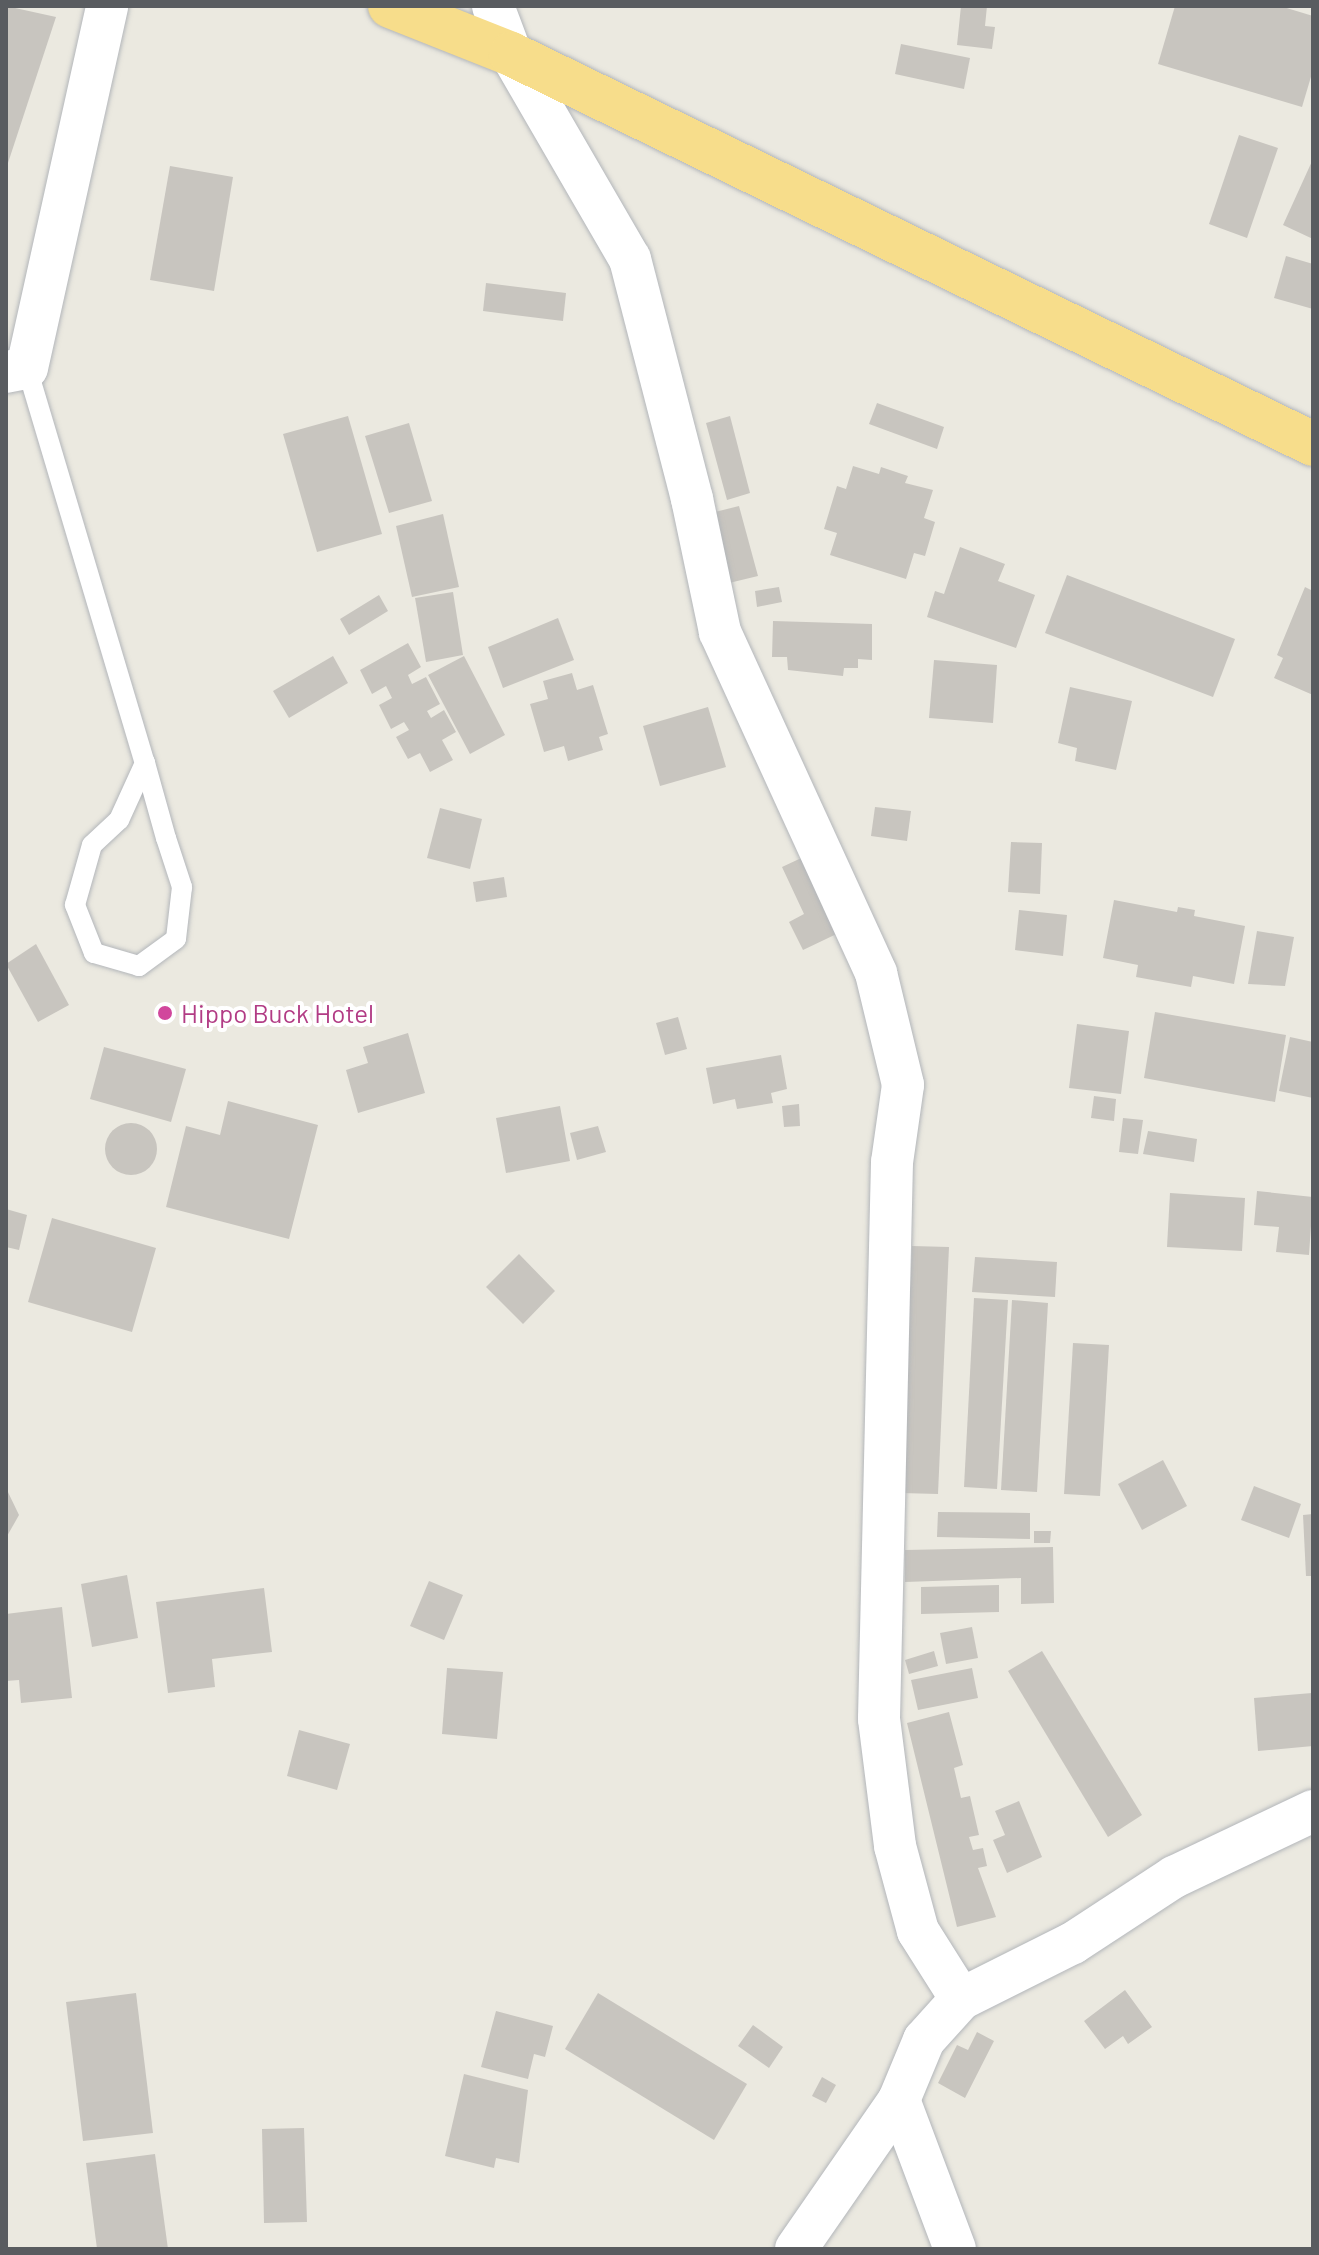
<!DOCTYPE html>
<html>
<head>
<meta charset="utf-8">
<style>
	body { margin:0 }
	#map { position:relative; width:1319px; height:2255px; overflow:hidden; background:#ebe9e0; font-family:Barlow,sans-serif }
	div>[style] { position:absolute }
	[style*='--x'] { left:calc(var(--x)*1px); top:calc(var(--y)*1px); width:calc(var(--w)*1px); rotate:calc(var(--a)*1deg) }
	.building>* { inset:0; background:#c8c5bf }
	.round { border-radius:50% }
	.roads { filter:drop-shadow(0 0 2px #b3b6ba) drop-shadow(0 0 2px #b3b6ba) }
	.lane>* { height:20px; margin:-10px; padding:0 10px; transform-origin:10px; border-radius:10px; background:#fff }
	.street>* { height:42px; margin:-21px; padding:0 21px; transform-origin:21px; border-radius:21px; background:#fff }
	.highway>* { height:44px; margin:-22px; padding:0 22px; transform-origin:22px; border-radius:22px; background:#f7dd8b }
	.dots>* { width:22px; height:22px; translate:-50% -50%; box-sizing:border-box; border:4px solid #fff; border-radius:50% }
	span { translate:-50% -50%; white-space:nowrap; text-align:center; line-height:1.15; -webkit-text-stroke:8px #fff; paint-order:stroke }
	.hotel-label { font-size:26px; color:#b23c85 }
	.left { translate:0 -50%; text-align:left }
	.frame { position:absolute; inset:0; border:8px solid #595c60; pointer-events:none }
</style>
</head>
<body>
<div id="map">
	<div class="building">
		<div style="clip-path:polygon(6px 6px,56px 17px,7px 166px,6px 166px)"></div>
		<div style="clip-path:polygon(961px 6px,987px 6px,985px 26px,995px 27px,992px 49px,957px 45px)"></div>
		<div style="clip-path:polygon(1175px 6px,1280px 6px,1313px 16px,1313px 70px,1302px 107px,1158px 64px)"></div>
		<div style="clip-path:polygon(901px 44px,970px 58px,964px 89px,895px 74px)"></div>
		<div style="clip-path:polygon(1239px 135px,1278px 148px,1247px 238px,1209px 224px)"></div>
		<div style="clip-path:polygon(1313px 159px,1313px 239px,1283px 225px)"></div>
		<div style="clip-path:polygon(170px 166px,233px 177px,214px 291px,150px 280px)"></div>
		<div style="clip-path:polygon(1286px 256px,1313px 264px,1313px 309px,1274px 298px)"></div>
		<div style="clip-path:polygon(486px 283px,566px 293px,563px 321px,483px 311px)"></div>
		<div style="clip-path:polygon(877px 403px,944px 427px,937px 449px,869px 424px)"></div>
		<div style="clip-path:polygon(348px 416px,382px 534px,317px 552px,283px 434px)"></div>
		<div style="clip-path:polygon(730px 416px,750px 493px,727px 500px,706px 423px)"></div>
		<div style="clip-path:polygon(409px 423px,432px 501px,389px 513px,365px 436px)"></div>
		<div style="clip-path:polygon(853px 466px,879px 474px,881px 467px,908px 476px,905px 483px,933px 490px,924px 518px,935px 522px,925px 556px,914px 553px,906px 579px,830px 555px,837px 533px,824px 529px,837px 486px,846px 489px)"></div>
		<div style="clip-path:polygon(739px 506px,758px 576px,729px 583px,711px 513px)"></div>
		<div style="clip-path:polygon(443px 514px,459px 587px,412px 597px,396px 526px)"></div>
		<div style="clip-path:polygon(960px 547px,1005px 564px,998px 581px,1035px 595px,1016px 648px,927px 617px,935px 591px,944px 594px)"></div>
		<div style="clip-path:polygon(1067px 575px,1235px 639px,1213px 697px,1045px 633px)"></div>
		<div style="clip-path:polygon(779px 587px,782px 602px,757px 607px,755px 591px)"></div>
		<div style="clip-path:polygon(1305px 587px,1313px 591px,1313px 695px,1274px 678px,1283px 658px,1277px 655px)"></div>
		<div style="clip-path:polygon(453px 592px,463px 655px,426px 662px,415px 598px)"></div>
		<div style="clip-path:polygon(379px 595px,388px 611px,349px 635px,340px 619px)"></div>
		<div style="clip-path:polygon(558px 618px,574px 660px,503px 688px,488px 647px)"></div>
		<div style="clip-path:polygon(773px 621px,872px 624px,872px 660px,858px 659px,858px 668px,844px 668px,843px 676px,788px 670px,787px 657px,772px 657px)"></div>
		<div style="clip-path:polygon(408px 643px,421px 667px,408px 675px,412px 684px,426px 677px,440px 704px,427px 711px,431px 718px,444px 710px,456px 732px,442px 740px,453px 760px,430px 772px,420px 753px,408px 759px,396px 737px,409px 730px,404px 722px,391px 729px,379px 705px,392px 698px,386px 686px,372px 694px,360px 670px)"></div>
		<div style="clip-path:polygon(333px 656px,348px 683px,289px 718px,273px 691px)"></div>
		<div style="clip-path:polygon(464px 656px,505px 735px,470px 754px,428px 675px)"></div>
		<div style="clip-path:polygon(934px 660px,997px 665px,993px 723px,929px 718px)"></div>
		<div style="clip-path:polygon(572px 673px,577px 690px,593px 685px,608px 734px,599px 737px,603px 750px,568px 761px,564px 746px,544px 752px,530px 704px,548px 699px,543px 681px)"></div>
		<div style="clip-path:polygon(1070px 687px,1132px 701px,1116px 770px,1075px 761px,1077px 748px,1058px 743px)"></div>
		<div style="clip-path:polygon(708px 707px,726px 767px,660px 786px,643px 726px)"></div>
		<div style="clip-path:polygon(875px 807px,911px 811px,907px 841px,871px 836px)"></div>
		<div style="clip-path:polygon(440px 808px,482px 819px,470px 869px,427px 858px)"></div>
		<div style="clip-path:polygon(1011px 842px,1042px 843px,1040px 894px,1008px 892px)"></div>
		<div style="clip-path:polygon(812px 853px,847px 929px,803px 950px,789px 922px,804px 914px,782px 867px)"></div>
		<div style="clip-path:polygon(504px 877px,507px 897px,476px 902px,473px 882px)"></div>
		<div style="clip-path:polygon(1114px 900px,1177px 912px,1178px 907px,1195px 910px,1194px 916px,1245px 926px,1234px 984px,1193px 976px,1191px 987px,1136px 977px,1138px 965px,1103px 958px)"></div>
		<div style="clip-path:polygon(1019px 910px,1067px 915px,1063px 956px,1015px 950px)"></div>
		<div style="clip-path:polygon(1257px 931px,1294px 937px,1285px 986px,1248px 984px)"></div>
		<div style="clip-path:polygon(36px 944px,69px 1005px,38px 1022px,6px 964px)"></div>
		<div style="clip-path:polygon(1155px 1012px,1286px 1035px,1275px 1102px,1144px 1078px)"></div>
		<div style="clip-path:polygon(678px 1017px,687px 1049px,665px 1055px,656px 1023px)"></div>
		<div style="clip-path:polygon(1077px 1024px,1129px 1031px,1121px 1094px,1069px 1088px)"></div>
		<div style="clip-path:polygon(408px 1033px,425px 1093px,358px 1113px,346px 1070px,368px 1063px,363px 1047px)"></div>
		<div style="clip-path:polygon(1290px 1037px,1313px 1042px,1313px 1098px,1279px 1091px)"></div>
		<div style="clip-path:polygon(104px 1047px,186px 1069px,171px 1122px,90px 1099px)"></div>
		<div style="clip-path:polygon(781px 1055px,787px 1089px,771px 1093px,773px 1103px,737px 1109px,735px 1099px,713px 1104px,706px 1068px)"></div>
		<div style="clip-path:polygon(1094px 1096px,1116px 1099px,1114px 1121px,1091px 1118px)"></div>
		<div style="clip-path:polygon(228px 1101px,318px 1125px,289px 1239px,166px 1207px,186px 1126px,220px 1135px)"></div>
		<div style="clip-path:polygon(799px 1104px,800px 1126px,784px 1127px,782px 1106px)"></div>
		<div style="clip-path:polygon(560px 1106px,570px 1161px,506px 1173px,496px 1118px)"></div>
		<div style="clip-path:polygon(1123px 1118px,1143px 1120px,1138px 1154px,1119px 1152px)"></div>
		<div class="round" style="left:105px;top:1123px;width:52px;height:52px"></div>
		<div style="clip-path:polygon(598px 1126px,606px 1152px,577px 1160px,570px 1133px)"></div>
		<div style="clip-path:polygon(1148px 1131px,1197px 1139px,1194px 1162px,1143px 1154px)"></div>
		<div style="clip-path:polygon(1257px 1191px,1313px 1197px,1309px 1255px,1276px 1252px,1279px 1227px,1254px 1225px)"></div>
		<div style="clip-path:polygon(1170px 1193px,1245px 1198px,1242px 1251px,1167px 1247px)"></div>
		<div style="clip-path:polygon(6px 1209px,27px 1215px,19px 1250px,6px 1247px)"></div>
		<div style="clip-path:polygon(52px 1218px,156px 1248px,132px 1332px,28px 1302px)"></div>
		<div style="clip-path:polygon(912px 1246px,949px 1247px,938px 1494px,901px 1493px)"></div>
		<div style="clip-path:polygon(519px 1254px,555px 1291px,523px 1324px,486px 1287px)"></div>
		<div style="clip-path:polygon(975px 1257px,1057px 1262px,1055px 1297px,972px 1292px)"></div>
		<div style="clip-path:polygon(974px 1298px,1008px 1300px,997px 1489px,964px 1487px)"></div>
		<div style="clip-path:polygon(1012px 1300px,1048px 1303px,1037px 1492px,1001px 1490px)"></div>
		<div style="clip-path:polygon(1073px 1343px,1109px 1345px,1100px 1496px,1064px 1494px)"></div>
		<div style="clip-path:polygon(1163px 1460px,1187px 1506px,1142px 1530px,1118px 1484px)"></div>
		<div style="clip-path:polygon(1254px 1486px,1301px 1504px,1289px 1538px,1241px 1520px)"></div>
		<div style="clip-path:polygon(6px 1488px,19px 1515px,6px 1538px)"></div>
		<div style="clip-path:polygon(938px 1512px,1030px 1513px,1030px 1539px,937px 1537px)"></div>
		<div style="clip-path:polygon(1313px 1514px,1313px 1576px,1306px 1576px,1303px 1515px)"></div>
		<div style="clip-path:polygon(1034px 1531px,1051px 1531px,1050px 1543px,1034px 1543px)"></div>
		<div style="clip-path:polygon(1053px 1547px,1054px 1603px,1021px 1604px,1021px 1578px,905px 1582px,905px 1550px)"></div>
		<div style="clip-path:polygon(127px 1575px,138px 1638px,92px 1647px,81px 1584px)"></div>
		<div style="clip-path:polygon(429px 1581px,463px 1595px,444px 1640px,410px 1626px)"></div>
		<div style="clip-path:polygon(999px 1585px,999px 1612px,921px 1614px,921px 1587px)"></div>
		<div style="clip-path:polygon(264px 1588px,272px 1652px,212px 1659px,215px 1687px,168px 1693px,156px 1602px)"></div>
		<div style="clip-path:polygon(62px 1607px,72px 1698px,21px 1703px,19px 1680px,6px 1681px,6px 1614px)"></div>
		<div style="clip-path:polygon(972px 1627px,978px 1658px,946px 1664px,940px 1633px)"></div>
		<div style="clip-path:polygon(934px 1651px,938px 1666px,909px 1674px,905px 1660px)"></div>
		<div style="clip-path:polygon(1042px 1651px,1142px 1815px,1108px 1837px,1008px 1671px)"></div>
		<div style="clip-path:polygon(447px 1668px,503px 1672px,497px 1739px,442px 1734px)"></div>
		<div style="clip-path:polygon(972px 1668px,978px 1698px,918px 1710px,911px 1680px)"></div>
		<div style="clip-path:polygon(1312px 1693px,1313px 1746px,1258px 1751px,1254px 1698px)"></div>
		<div style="clip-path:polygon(949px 1712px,963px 1765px,954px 1768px,961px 1798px,970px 1796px,979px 1835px,969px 1837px,973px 1850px,983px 1848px,987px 1866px,978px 1868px,996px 1917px,957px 1927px,907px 1723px)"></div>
		<div style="clip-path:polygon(299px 1730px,350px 1744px,337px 1790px,287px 1776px)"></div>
		<div style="clip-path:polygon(1019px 1801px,1042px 1857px,1007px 1873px,993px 1840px,1005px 1835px,995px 1811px)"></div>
		<div style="clip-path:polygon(1125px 1990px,1152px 2027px,1128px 2044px,1123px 2036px,1105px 2049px,1084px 2021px)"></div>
		<div style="clip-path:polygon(136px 1993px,153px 2133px,83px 2141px,66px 2002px)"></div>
		<div style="clip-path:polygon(598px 1993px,747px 2084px,714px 2140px,565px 2049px)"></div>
		<div style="clip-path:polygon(496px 2011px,553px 2026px,545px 2057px,534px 2054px,528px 2079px,481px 2067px)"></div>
		<div style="clip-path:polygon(753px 2025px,783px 2047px,769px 2068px,738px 2046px)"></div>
		<div style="clip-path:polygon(977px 2032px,994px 2041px,965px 2098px,938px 2083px,957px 2045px,968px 2050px)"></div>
		<div style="clip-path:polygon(464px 2074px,528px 2090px,519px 2163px,496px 2158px,494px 2168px,445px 2156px)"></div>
		<div style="clip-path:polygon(822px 2077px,836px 2085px,826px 2103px,812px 2096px)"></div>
		<div style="clip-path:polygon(304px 2128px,307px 2222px,264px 2223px,262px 2129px)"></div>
		<div style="clip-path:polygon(155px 2154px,168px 2249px,97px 2249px,86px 2163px)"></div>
	</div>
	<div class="roads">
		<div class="lane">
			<div style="--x:27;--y:368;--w:412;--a:73.4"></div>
			<div style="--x:145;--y:763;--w:78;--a:74.4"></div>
			<div style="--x:166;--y:838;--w:52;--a:71.9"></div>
			<div style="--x:182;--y:887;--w:52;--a:96.6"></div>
			<div style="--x:176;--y:939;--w:46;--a:143.9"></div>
			<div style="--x:139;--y:966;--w:47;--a:-163.9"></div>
			<div style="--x:94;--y:953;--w:52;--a:-111.6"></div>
			<div style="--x:75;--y:905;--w:62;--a:-74.2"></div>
			<div style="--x:92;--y:845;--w:37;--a:-43"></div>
			<div style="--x:119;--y:820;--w:63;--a:-65.5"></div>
		</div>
		<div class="street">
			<div style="--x:493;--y:6;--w:51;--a:69.4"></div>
			<div style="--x:511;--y:54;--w:237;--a:59.9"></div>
			<div style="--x:630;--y:259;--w:248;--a:75.5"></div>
			<div style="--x:692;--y:499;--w:136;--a:78.1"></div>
			<div style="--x:720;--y:632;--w:375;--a:65.4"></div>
			<div style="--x:876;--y:973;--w:115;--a:76.4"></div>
			<div style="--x:903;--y:1085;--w:78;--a:98.1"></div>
			<div style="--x:892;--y:1162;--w:557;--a:91.34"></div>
			<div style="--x:879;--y:1719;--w:128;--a:82.8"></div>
			<div style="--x:895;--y:1846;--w:88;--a:74.9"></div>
			<div style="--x:918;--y:1931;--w:80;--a:57.7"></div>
			<div style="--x:6;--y:372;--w:21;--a:-11"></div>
			<div style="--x:27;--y:368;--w:371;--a:-77.5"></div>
			<div style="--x:899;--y:2100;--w:159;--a:69.4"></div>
			<div style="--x:796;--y:2249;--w:181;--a:-55.3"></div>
			<div style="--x:899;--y:2100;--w:65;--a:-67.4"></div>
			<div style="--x:924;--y:2040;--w:55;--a:-47.9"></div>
			<div style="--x:961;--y:1999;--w:125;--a:-26.6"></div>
			<div style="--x:1073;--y:1943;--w:121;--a:-33.2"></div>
			<div style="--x:1174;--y:1877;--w:154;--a:-25.4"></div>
		</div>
		<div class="highway">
			<div style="--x:390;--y:6;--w:130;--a:21.6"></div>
			<div style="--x:511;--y:54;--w:892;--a:25.93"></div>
		</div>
	</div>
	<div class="dots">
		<div style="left:165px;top:1013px;background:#d1479c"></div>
	</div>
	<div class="hotel-label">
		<span class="left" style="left:181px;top:1013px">Hippo Buck Hotel</span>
	</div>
	<div class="frame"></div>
</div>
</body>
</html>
